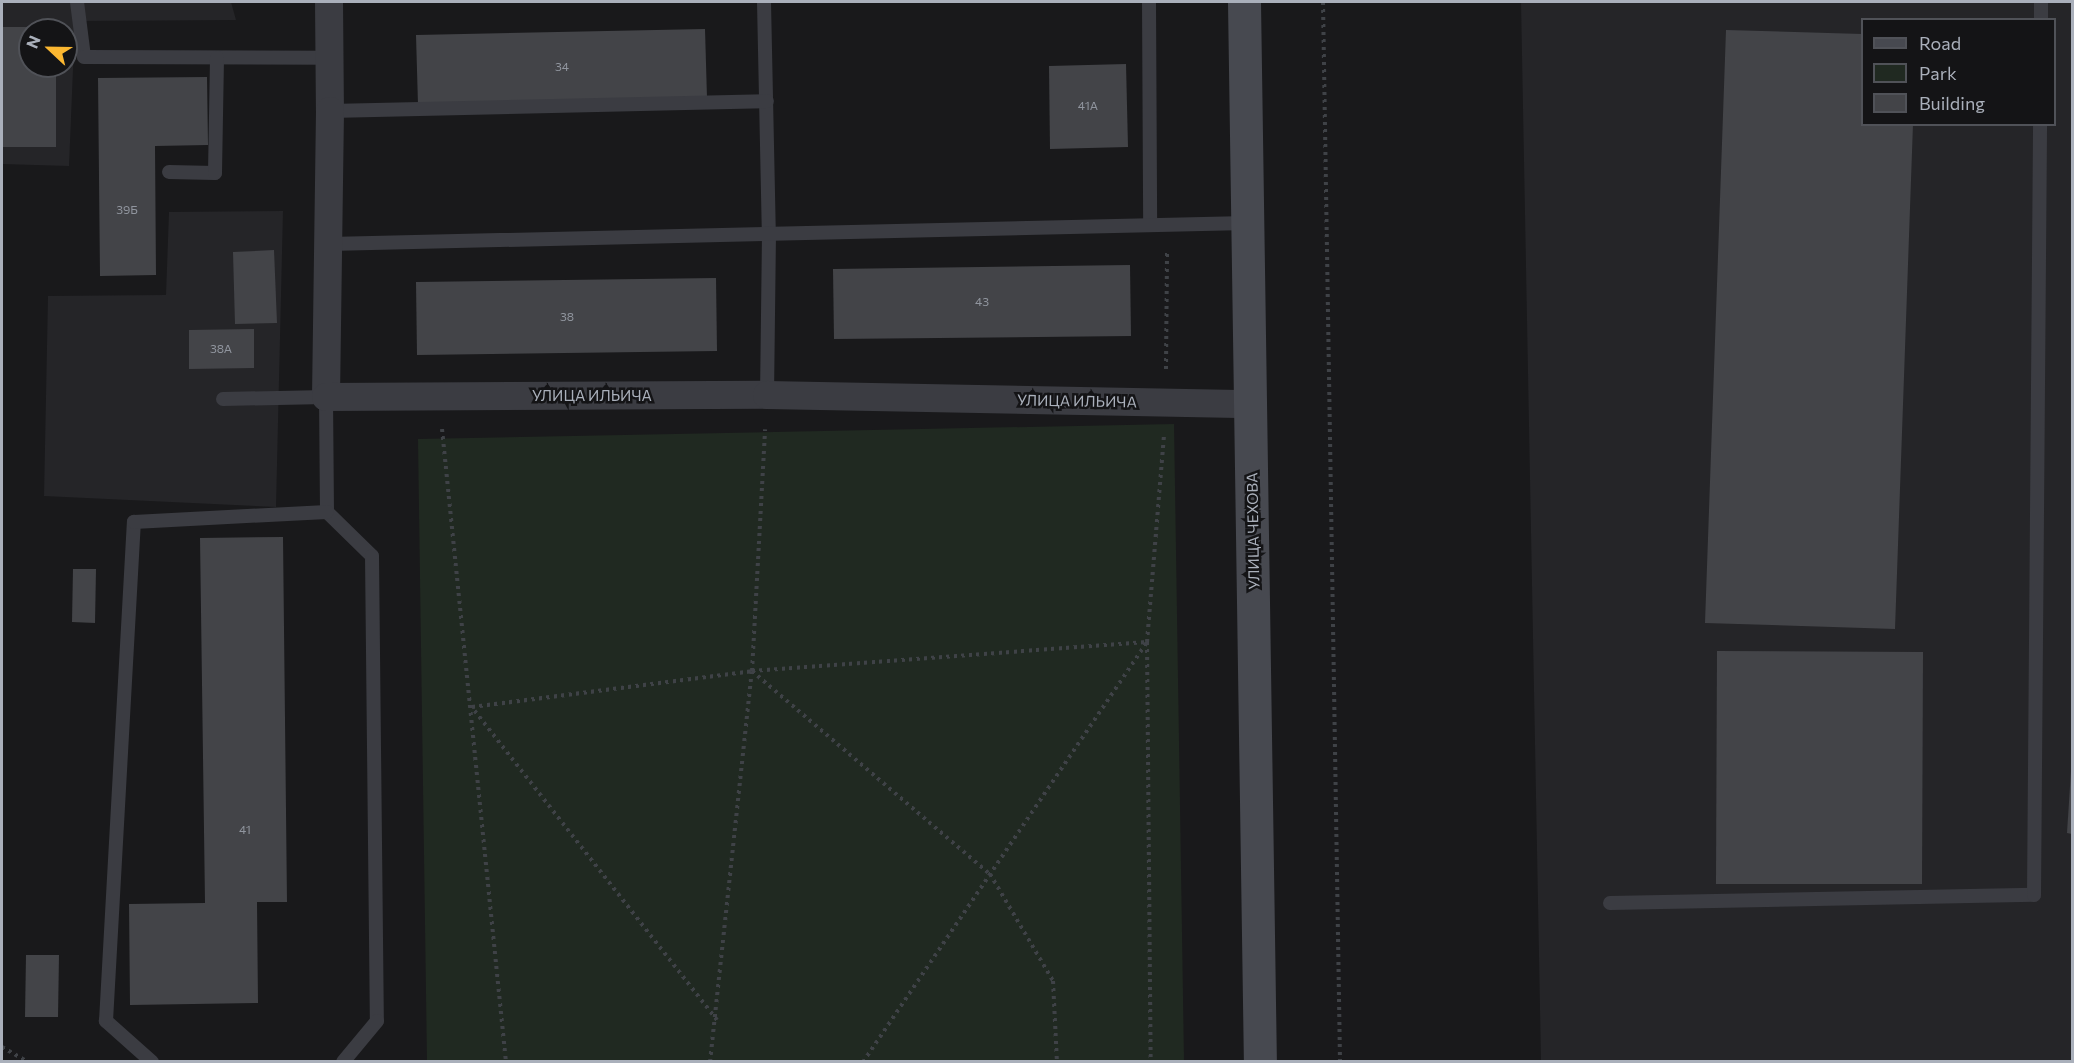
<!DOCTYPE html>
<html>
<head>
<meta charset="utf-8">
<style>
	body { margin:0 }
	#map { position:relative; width:2074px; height:1063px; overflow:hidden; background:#19191b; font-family:Commissioner,sans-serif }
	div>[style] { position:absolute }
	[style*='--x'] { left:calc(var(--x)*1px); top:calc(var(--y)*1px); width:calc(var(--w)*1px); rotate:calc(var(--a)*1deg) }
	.built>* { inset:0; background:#252528 }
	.green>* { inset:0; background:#202921 }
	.building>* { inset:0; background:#434448 }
	.path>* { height:4px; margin-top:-2px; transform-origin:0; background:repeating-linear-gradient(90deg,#3f4247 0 3px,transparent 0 7.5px) }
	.lane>* { height:14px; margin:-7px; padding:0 7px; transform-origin:7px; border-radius:7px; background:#3b3c42 }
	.street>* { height:28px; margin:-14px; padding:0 14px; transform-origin:14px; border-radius:14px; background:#3b3c42 }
	.secondary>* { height:33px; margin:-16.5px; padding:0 16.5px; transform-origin:16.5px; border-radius:16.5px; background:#474950 }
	span { translate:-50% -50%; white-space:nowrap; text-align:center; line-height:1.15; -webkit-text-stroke:5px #141416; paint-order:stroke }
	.number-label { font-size:12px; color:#90959e }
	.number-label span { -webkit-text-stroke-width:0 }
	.street-label { font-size:15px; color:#aab0bb }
	.frame { position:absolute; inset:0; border:3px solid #aab0bb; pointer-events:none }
	.legend { position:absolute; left:1861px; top:18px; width:195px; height:108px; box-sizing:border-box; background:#141416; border:2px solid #505258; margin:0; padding:8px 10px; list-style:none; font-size:18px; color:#aab0bb }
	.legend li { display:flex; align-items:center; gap:12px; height:30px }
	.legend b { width:30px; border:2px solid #505258 }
	.north { position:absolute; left:18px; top:18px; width:60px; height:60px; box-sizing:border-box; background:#141416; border:2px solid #505258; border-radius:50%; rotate:292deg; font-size:16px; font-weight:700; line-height:24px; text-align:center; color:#aab0bb }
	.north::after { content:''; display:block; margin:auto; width:21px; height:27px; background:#fbb731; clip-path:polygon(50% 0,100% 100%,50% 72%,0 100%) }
</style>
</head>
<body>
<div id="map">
	<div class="built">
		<div style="clip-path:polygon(evenodd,2px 2px,231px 2px,236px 20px,75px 21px,69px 166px,2px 164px,2px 2px,30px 30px,66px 30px,66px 66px,30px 66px,30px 30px)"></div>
		<div style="clip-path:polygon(evenodd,1521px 2px,2072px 2px,2072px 1061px,1541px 1061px,1521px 2px,1862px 20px,2054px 20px,2054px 124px,1862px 124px,1862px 20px)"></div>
		<div style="clip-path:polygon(283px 211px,276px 507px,44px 496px,48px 296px,166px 295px,169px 212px)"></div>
	</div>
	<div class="green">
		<div style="clip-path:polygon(1174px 424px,1184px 1061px,427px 1061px,418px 439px)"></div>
	</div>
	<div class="building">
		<div style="clip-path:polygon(2px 27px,55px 27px,55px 30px,30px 30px,30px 66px,56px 66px,56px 147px,2px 147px)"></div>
		<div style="clip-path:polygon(705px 29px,707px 98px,418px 105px,416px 35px)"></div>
		<div style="clip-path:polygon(1726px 30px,1862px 34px,1862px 124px,1913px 124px,1895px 629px,1705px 623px)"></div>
		<div style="clip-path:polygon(1126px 64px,1128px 147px,1050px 149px,1049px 66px)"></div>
		<div style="clip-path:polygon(207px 77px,208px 145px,155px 146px,156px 275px,100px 276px,98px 78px)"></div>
		<div style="clip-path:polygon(274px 250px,277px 323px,235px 324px,233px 252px)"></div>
		<div style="clip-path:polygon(1130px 265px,1131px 336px,834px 339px,833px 269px)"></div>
		<div style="clip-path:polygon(716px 278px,717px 351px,417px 355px,416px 282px)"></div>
		<div style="clip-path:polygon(254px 329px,254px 368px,189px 369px,189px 330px)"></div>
		<div style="clip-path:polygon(283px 537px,287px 902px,257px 902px,258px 1003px,130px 1005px,129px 904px,205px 903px,200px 538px)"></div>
		<div style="clip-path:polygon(73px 569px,96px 569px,95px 623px,72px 622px)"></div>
		<div style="clip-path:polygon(1717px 651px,1923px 652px,1922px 884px,1716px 884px)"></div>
		<div style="clip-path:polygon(2071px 771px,2072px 771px,2072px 834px,2067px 833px)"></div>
		<div style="clip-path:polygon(26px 955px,59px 955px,58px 1017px,25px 1017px)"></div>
	</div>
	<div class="path">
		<div style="--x:1323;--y:2;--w:1060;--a:89.08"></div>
		<div style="--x:1166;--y:369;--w:119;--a:-89.5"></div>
		<div style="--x:442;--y:429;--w:636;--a:84.23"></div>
		<div style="--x:752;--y:671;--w:313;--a:40.5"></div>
		<div style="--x:990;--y:874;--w:124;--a:59.5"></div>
		<div style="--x:1053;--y:981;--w:81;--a:87.2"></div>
		<div style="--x:717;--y:1020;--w:397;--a:-128.1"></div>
		<div style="--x:472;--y:707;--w:282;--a:-7.3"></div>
		<div style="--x:752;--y:671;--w:396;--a:-4.2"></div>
		<div style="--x:1147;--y:642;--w:420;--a:89.5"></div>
		<div style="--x:2;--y:1047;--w:30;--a:30"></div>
		<div style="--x:710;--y:1062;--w:393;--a:-83.9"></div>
		<div style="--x:752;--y:671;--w:242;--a:-86.9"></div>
		<div style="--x:863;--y:1062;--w:507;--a:-55.93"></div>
		<div style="--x:1147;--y:642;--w:207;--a:-85.3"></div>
	</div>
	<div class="lane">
		<div style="--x:77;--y:2;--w:55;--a:82.7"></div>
		<div style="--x:84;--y:57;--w:245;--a:0.2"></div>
		<div style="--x:764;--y:2;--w:231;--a:88.8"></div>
		<div style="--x:769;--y:233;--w:162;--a:90.7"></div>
		<div style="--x:1149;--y:2;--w:222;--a:89.7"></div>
		<div style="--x:2041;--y:20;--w:18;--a:-90"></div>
		<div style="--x:330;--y:111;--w:437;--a:-1.3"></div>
		<div style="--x:169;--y:172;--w:46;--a:1.2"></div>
		<div style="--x:215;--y:173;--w:115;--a:-89"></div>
		<div style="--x:329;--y:244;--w:918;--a:-1.31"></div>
		<div style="--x:223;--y:399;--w:103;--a:-1.1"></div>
		<div style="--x:326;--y:397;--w:115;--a:89.5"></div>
		<div style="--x:327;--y:512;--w:63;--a:44.4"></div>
		<div style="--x:372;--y:556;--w:465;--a:89.4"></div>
		<div style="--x:377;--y:1021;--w:53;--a:129.7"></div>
		<div style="--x:1610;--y:903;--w:424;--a:-1.1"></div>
		<div style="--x:2034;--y:895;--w:771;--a:-89.55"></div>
		<div style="--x:152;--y:1062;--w:62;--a:-138.3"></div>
		<div style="--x:106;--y:1021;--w:500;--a:-86.8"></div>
		<div style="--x:134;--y:522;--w:193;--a:-3"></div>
	</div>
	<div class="street">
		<div style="--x:329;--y:2;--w:109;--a:89.5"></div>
		<div style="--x:330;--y:111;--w:286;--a:90.8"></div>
		<div style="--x:326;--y:397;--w:441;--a:-0.3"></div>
		<div style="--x:767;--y:395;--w:485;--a:1.1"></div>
	</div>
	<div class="secondary">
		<div style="--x:1244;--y:2;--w:1060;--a:89.14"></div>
	</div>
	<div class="number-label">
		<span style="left:562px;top:67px">34</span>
		<span style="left:1088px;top:106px">41А</span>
		<span style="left:127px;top:210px">39Б</span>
		<span style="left:982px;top:302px">43</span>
		<span style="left:567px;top:317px">38</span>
		<span style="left:221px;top:349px">38А</span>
		<span style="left:245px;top:830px">41</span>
	</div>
	<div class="street-label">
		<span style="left:592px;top:396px">УЛИЦА ИЛЬИЧА</span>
		<span style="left:1077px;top:401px;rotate:1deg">УЛИЦА ИЛЬИЧА</span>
		<span style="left:1253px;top:531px;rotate:-91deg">УЛИЦА ЧЕХОВА</span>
	</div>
	<div class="frame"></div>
	<ul class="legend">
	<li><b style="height:8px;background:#474950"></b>Road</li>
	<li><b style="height:16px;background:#202921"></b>Park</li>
	<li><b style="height:16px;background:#434448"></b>Building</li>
	</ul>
	<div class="north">N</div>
</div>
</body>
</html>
